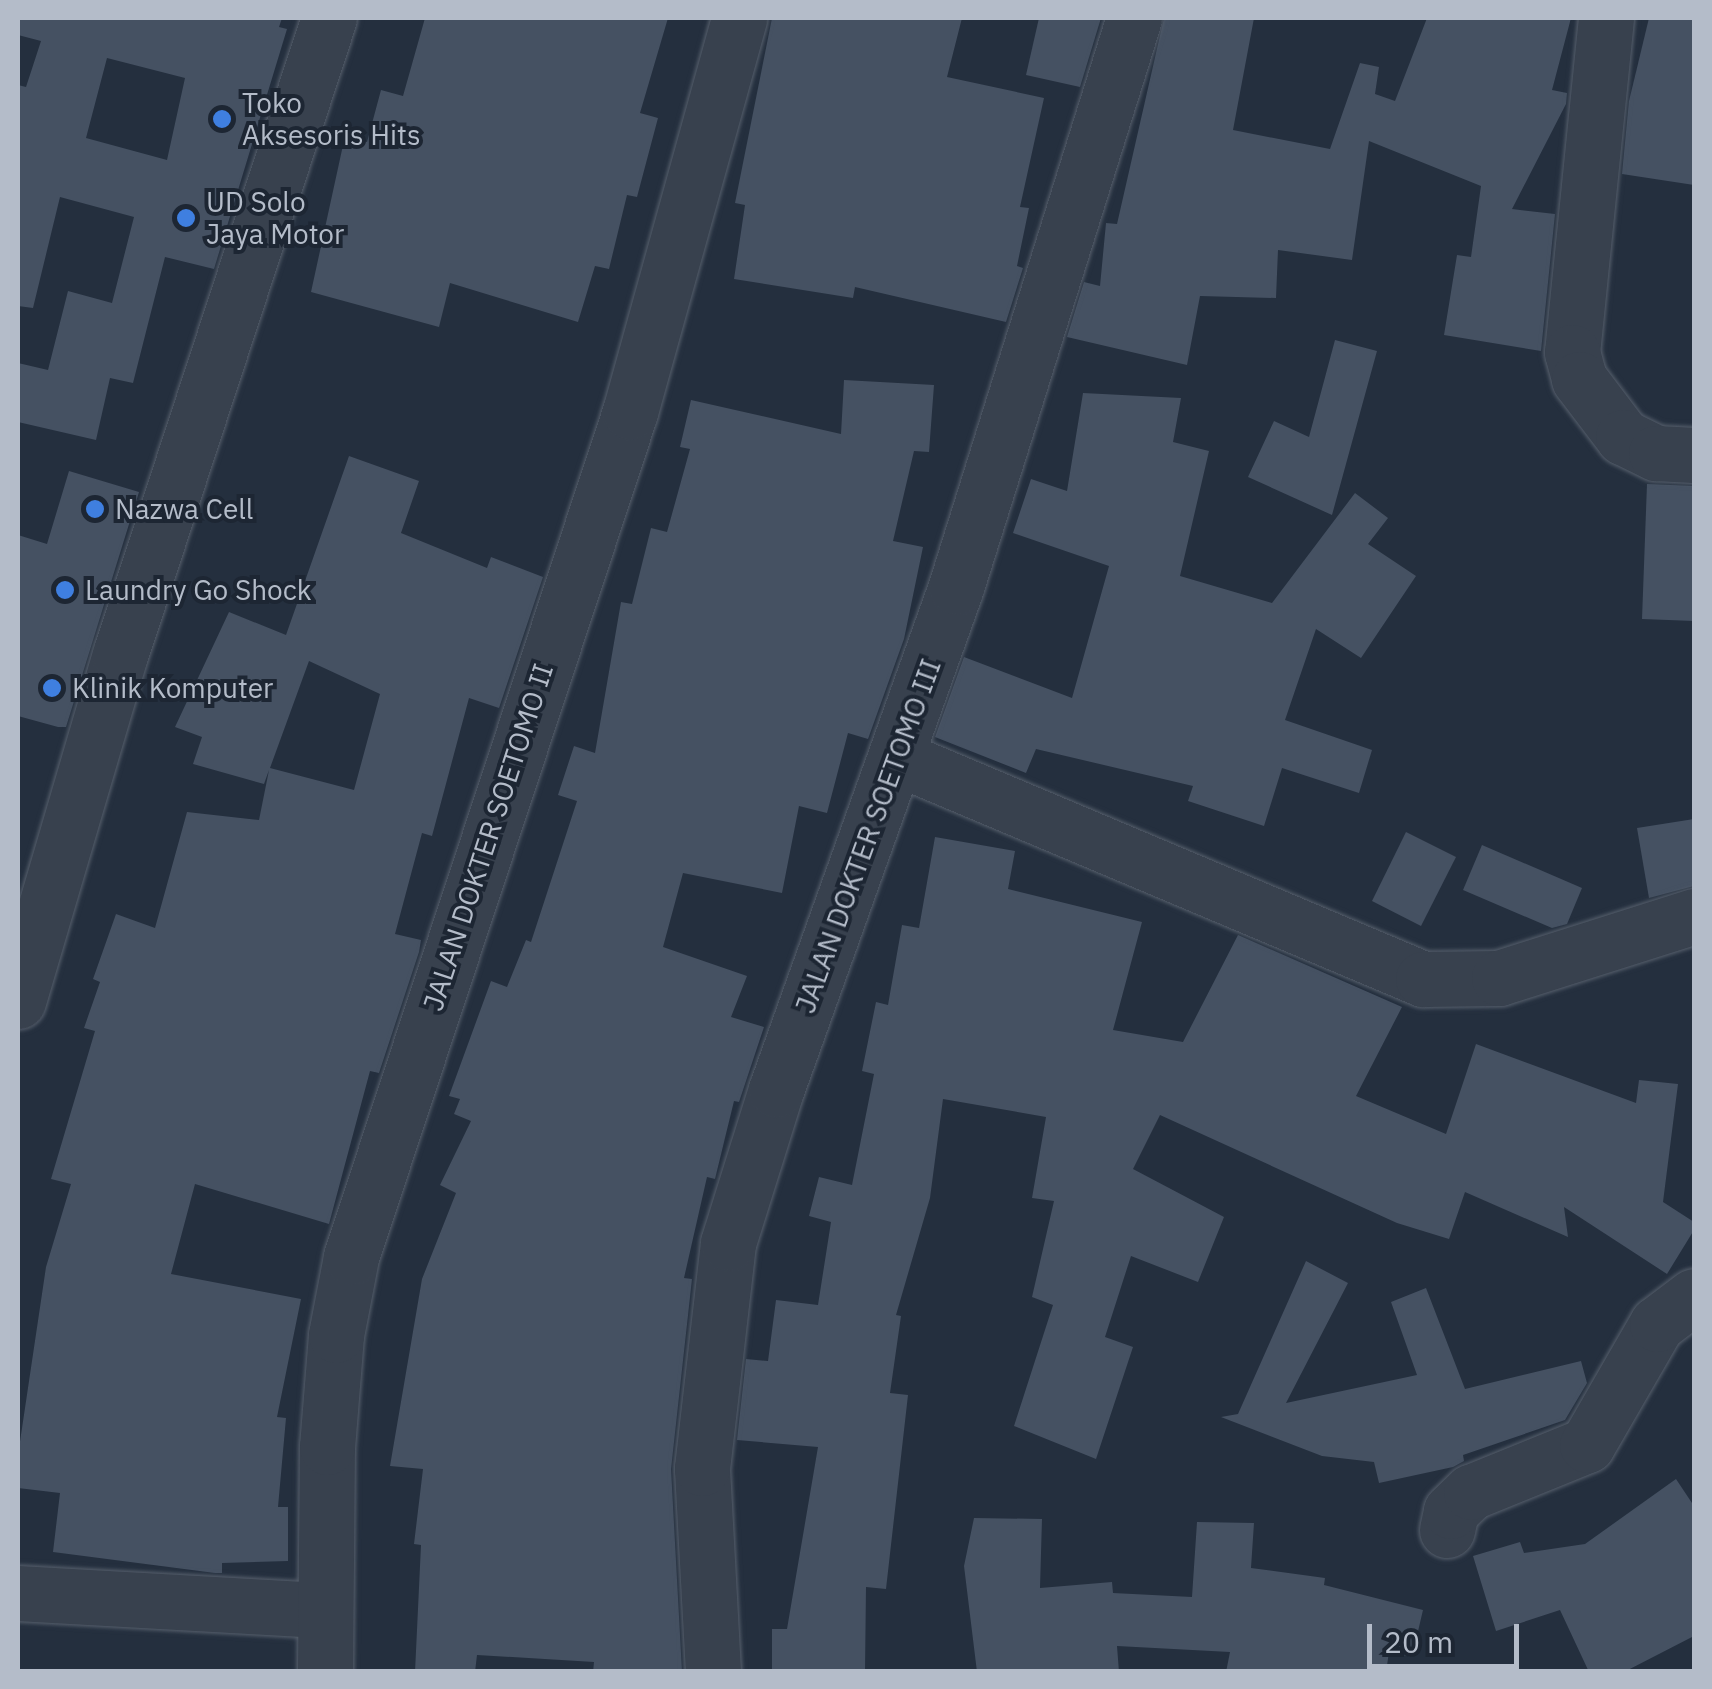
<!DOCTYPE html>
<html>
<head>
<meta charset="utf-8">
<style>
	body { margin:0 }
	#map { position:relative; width:1712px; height:1689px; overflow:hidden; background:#242f3e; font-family:"IBM Plex Sans",sans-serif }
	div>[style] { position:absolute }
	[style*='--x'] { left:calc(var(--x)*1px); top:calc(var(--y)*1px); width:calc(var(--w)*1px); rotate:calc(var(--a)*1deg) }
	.building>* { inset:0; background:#455162 }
	.roads { filter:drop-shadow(0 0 2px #565f6c) drop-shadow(0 0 2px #565f6c) }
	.minor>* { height:55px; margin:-27.5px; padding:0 27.5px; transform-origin:27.5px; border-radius:27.5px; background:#38414e }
	.tertiary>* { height:55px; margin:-27.5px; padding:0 27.5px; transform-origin:27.5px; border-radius:27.5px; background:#38414e }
	.dots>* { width:28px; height:28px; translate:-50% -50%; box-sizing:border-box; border:5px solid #1d2633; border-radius:50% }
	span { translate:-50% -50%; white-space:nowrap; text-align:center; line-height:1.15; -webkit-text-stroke:8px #1d2633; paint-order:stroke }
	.poi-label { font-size:28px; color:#b4bcc9 }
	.left { translate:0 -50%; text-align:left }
	.street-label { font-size:28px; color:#b4bcc9 }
	.frame { position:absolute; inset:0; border:20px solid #b4bcc9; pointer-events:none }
	.scale { position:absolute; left:1367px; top:1624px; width:152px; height:45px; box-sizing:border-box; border:5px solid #b4bcc9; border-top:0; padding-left:12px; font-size:30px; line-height:35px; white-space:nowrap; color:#b4bcc9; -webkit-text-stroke:8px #1d2633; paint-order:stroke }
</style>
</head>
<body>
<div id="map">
	<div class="building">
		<div style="clip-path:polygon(evenodd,18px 18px,282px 18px,279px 27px,287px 29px,214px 269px,165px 257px,133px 383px,110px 378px,96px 440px,18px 422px,18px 363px,48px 370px,68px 291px,112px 303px,134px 217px,60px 197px,33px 308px,18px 306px,18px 85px,26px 87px,41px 41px,18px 35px,18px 18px,107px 58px,185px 78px,167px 160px,86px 138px,107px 58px)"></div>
		<div style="clip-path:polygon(425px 18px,668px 18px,640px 113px,658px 118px,637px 197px,627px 195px,609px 269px,595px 266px,578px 322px,450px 283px,439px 327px,311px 292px,345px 136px,367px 142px,381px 90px,403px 96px)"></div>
		<div style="clip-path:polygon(772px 18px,962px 18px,947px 77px,1044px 98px,1020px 207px,1029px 208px,1017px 266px,1023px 268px,1006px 322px,855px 287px,853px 298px,734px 279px,745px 205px,735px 203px)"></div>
		<div style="clip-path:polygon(1039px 18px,1101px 18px,1080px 87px,1026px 75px)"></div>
		<div style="clip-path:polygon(1164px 18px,1254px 18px,1233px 130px,1330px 149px,1360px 63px,1379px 67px,1375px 94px,1395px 101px,1427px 18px,1571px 18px,1552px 90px,1567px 93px,1566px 104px,1512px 209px,1555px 214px,1541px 351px,1444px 335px,1457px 255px,1471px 257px,1481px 186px,1369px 141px,1352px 260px,1278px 250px,1276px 298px,1200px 296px,1187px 365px,1067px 337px,1084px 282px,1100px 286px,1106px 223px,1117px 224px)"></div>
		<div style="clip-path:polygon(1649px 18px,1694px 18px,1694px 185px,1622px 174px,1629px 101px)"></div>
		<div style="clip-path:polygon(1335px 340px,1377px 351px,1332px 515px,1248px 477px,1274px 421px,1309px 437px)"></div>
		<div style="clip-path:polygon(844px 380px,934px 385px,929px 452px,914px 451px,893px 541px,923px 547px,904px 639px,868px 739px,848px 733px,827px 813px,799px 806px,782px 893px,683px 873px,663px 947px,747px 976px,731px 1017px,764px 1027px,739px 1102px,734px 1101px,715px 1179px,707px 1177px,684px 1278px,692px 1279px,671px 1469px,682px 1672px,593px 1672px,594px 1662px,477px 1655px,475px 1672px,415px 1672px,421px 1545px,414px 1544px,423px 1469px,390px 1466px,422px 1279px,456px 1193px,440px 1185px,471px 1121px,454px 1114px,460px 1099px,449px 1096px,491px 981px,507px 987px,526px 940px,531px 942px,577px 801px,558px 795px,574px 746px,595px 753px,621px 602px,632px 604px,651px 528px,667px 532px,690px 449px,680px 447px,691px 400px,841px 434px)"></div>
		<div style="clip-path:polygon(1083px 393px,1181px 398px,1173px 442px,1209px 451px,1180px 576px,1272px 603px,1355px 493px,1388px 518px,1368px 544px,1416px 576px,1361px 658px,1316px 629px,1285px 720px,1372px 750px,1359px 793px,1282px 768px,1264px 826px,1188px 801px,1193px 786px,1036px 749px,1026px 773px,935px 737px,964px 657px,1072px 698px,1109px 566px,1013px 533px,1031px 479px,1067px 491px)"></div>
		<div style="clip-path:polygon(evenodd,349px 456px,419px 481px,401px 533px,487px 568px,491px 557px,543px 577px,499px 708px,469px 698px,432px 836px,422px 833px,395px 934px,421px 940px,419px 952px,379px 1073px,370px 1071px,329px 1224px,195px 1184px,171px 1274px,301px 1299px,277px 1417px,286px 1418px,278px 1507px,288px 1507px,288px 1561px,222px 1563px,222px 1573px,215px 1573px,53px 1552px,60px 1493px,18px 1488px,18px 1455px,46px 1267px,71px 1184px,51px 1179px,95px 1031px,84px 1028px,100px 982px,93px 979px,116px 914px,155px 928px,187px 812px,259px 820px,269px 770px,264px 784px,193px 764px,202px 737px,175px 727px,229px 612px,286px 635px,349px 456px,309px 661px,380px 694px,354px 790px,270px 768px,309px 661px)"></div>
		<div style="clip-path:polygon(69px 471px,139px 492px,66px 727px,58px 727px,18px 716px,18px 535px,47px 544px)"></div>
		<div style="clip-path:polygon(1647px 484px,1694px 486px,1694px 621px,1642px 619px)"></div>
		<div style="clip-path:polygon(1694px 819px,1694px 886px,1649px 898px,1637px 828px)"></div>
		<div style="clip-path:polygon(1406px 832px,1456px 857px,1421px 926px,1372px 901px)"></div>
		<div style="clip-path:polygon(935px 837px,1015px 851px,1008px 889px,1142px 922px,1113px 1030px,1183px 1042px,1238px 935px,1402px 1007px,1356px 1096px,1446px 1134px,1476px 1044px,1636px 1103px,1639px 1080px,1678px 1084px,1663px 1202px,1694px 1222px,1694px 1230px,1667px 1274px,1564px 1207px,1568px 1237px,1465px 1192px,1449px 1239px,1397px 1223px,1160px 1115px,1133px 1169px,1224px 1217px,1198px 1282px,1131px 1256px,1105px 1337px,1133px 1347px,1096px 1459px,1014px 1426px,1053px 1305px,1032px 1297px,1054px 1201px,1032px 1198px,1046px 1117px,943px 1099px,930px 1198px,896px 1315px,901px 1316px,890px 1393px,908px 1395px,886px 1589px,866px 1587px,865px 1672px,772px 1672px,772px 1629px,787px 1629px,818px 1447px,737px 1440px,746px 1359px,768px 1361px,776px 1300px,818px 1305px,831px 1222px,809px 1216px,819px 1177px,852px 1185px,874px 1074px,862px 1071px,876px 1002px,888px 1005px,902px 925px,919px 928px)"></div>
		<div style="clip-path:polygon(1482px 845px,1582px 888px,1567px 924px,1552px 928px,1463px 890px)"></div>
		<div style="clip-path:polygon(1306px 1261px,1348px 1283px,1286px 1403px,1417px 1375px,1391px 1302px,1426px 1288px,1465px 1389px,1581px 1361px,1587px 1383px,1565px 1420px,1463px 1455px,1464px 1461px,1453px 1467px,1379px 1483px,1374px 1462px,1322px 1456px,1221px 1417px,1238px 1414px)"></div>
		<div style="clip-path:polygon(1676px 1479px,1694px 1506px,1694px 1636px,1624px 1672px,1589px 1672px,1560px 1610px,1496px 1631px,1473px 1556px,1520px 1542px,1524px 1553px,1585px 1544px)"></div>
		<div style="clip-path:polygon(974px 1518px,1042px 1519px,1040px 1588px,1112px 1582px,1113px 1593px,1192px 1597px,1197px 1522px,1254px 1523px,1251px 1568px,1325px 1578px,1324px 1585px,1423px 1610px,1412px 1657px,1389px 1652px,1386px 1672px,1226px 1672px,1230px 1652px,1117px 1646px,1119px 1672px,977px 1672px,964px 1566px)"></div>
	</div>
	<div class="roads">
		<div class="minor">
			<div style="--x:1606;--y:18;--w:336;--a:95.8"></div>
			<div style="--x:1572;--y:352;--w:28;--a:75"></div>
			<div style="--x:1579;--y:379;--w:73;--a:52.8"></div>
			<div style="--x:1623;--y:437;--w:37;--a:26"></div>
			<div style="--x:1656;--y:453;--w:38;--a:3"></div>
			<div style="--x:898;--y:758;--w:570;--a:22.83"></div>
			<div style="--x:1423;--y:979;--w:76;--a:-0.8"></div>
			<div style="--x:1499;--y:978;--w:205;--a:-17.6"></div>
			<div style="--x:1447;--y:1530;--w:19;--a:-78"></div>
			<div style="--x:1451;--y:1511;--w:28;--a:-44"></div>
			<div style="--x:1471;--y:1492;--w:125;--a:-22.1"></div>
			<div style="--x:1587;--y:1445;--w:140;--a:-60"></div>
			<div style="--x:1657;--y:1324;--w:46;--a:-37.1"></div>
			<div style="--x:18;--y:1593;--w:307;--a:3.2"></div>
			<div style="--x:325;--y:1672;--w:225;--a:-89.5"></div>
			<div style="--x:327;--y:1447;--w:112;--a:-85.4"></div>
			<div style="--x:336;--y:1335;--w:79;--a:-79.1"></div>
			<div style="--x:351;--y:1257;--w:890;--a:-71.73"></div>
			<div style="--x:630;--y:412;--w:409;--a:-74.5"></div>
			<div style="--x:713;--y:1672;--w:204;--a:-93.1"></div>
			<div style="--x:702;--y:1468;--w:226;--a:-83.4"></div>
			<div style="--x:728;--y:1243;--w:160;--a:-72.6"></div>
			<div style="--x:776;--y:1090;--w:534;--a:-70.31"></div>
			<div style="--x:956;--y:587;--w:596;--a:-72.63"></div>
		</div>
		<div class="tertiary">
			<div style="--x:18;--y:1001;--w:361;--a:-73.6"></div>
			<div style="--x:120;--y:655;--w:670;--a:-71.84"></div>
		</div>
	</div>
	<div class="dots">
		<div style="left:222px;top:119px;background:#3f7fe0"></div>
		<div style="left:186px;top:218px;background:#3f7fe0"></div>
		<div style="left:95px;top:509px;background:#3f7fe0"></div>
		<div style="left:65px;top:590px;background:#3f7fe0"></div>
		<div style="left:52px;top:688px;background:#3f7fe0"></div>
	</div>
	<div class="poi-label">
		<span class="left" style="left:242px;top:119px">Toko<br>Aksesoris Hits</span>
		<span class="left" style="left:206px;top:218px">UD Solo<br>Jaya Motor</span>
		<span class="left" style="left:115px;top:509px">Nazwa Cell</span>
		<span class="left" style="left:85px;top:590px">Laundry Go Shock</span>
		<span class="left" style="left:72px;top:688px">Klinik Komputer</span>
	</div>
	<div class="street-label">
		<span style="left:868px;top:836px;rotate:-70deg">JALAN DOKTER SOETOMO III</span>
		<span style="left:488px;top:837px;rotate:-72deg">JALAN DOKTER SOETOMO II</span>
	</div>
	<div class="frame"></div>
	<div class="scale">20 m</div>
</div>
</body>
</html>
